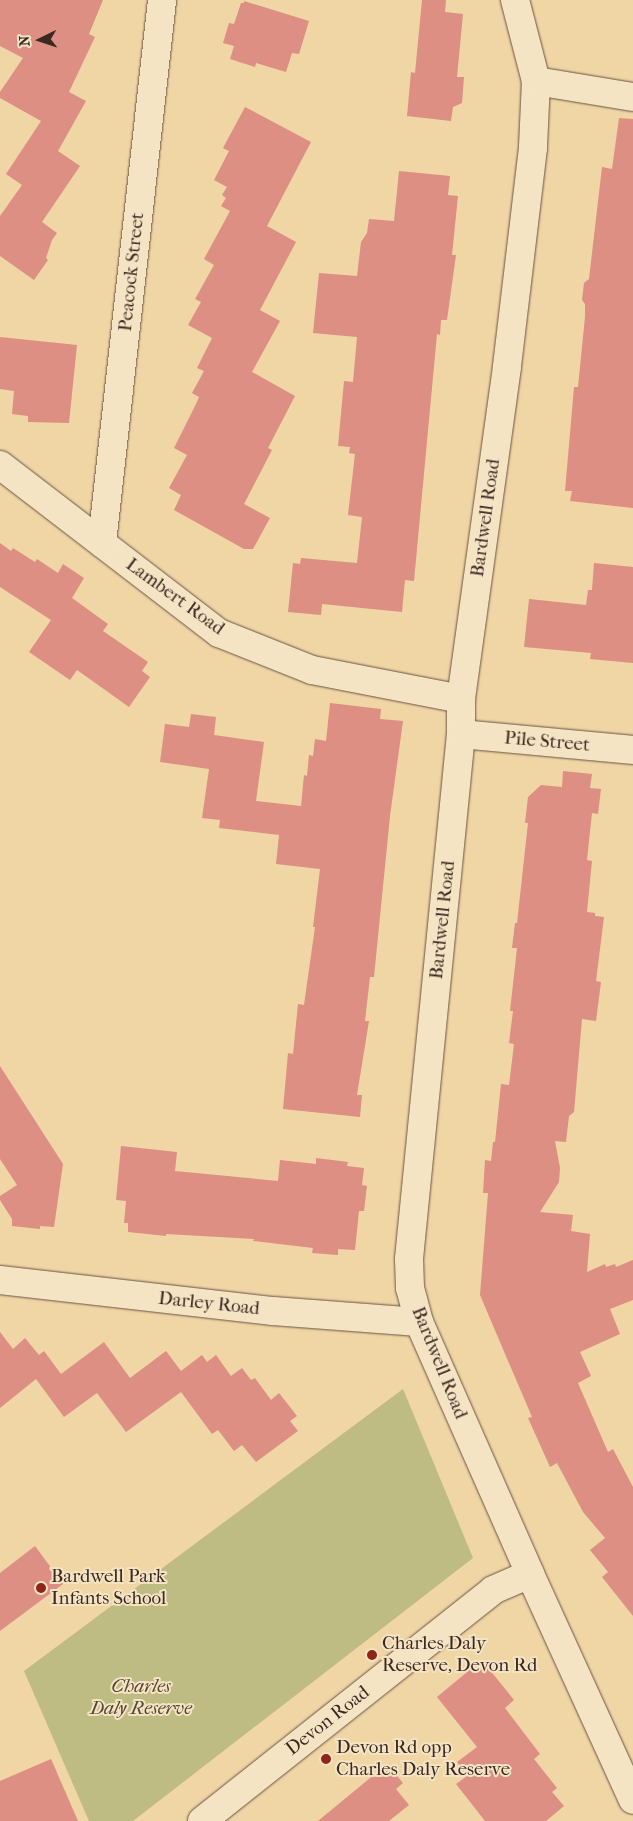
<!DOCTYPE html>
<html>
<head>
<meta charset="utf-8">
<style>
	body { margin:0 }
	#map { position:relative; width:633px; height:1821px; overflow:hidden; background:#f0d5a5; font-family:"IM FELL French Canon",serif }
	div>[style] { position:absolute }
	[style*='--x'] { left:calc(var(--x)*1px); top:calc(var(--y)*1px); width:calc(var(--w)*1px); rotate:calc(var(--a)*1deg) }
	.green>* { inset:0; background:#bebc83 }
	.building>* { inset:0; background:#dc8f82 }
	.roads { filter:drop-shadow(0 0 1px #685442) drop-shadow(0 0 1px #685442) }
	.minor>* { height:28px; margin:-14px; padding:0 14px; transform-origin:14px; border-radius:14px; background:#f5e4c4 }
	.dots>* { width:14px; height:14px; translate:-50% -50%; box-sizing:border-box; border:2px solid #f5e4c4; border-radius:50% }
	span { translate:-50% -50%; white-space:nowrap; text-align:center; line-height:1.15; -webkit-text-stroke:4px #f5e4c4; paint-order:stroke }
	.street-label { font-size:19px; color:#3a2921 }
	.poi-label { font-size:19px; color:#3a2921 }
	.left { translate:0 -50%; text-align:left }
	.park-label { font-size:19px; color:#544635; font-style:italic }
	.north { position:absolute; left:15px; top:15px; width:50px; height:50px; -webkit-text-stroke:4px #f5e4c4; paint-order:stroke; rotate:266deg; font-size:14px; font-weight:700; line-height:20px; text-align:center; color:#3a2921 }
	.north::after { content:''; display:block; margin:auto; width:18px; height:22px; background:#3a2921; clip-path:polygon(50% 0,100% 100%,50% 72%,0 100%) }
</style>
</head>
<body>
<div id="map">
	<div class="green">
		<div style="clip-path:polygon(403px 1389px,473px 1558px,133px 1821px,89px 1821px,24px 1671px)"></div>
	</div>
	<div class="building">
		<div style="clip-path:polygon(0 0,103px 0,89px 34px,95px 37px,69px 92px,86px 101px,58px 151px,80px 166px,42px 222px,57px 233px,52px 240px,46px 258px,48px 260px,34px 280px,0 256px,0 216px,22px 185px,6px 174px,41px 121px,0 98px,0 92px,23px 58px,0 46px)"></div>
		<div style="clip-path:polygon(422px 0,446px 0,445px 12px,463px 14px,457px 77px,464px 77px,462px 103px,453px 107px,451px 121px,407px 116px,411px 72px,415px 73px)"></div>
		<div style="clip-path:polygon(244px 1px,309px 21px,299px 54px,292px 53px,286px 72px,256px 63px,255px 67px,230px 59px,234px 46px,223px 43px,229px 23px,234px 24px,241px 3px,244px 3px)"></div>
		<div style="clip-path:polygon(245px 107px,311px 142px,267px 226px,296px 242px,260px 310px,280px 321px,252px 372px,295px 396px,268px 448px,272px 450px,244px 504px,270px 518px,253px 549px,244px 549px,174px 510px,181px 495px,169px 488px,187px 455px,174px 448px,196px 404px,199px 397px,192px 393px,204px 371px,197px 368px,212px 338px,188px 325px,201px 302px,195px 299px,214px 265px,204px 259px,230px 211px,221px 206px,226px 198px,222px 195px,227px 187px,214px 180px,229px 151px,223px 148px)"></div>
		<div style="clip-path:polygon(619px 118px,633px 119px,633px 508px,570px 501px,572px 491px,565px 491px,574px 387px,578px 387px,585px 317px,585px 304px,582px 300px,584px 283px,589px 279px,602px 167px,612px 169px)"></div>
		<div style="clip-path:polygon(399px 171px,450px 176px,448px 195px,458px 196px,452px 255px,456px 255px,447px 320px,441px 320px,440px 335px,437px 334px,414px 581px,405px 580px,402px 612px,322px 604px,321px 615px,288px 612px,293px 563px,300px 564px,301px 558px,357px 563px,362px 517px,348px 515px,355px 454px,349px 453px,350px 447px,338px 446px,344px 381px,353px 382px,357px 337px,313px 333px,319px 273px,357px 276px,361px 242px,367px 233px,369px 219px,394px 221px)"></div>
		<div style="clip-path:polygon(0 337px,77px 345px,69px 423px,28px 422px,28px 416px,12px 414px,14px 391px,0 389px)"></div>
		<div style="clip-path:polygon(0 543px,11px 551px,13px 548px,35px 562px,37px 559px,58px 573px,63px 564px,84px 578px,72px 598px,108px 624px,103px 631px,148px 662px,142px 671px,150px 677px,129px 707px,77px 670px,70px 680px,29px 652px,51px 620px,0 587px)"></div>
		<div style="clip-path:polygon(594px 563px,633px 567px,633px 663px,590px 659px,591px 653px,524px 647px,529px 599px,586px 605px,588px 590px,592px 590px)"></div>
		<div style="clip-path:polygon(330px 703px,381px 709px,380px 719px,403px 721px,390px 816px,374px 977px,370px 977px,365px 1021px,369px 1021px,357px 1095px,362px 1095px,360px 1117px,283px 1109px,288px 1053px,293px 1054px,298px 1004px,304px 1005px,315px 927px,313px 927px,320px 869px,276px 864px,279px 835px,219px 828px,220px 820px,202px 818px,209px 769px,160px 762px,165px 724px,189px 727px,191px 714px,216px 717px,214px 735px,264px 742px,256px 801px,301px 806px,304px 775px,307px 776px,309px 755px,313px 756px,315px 739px,326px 741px)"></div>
		<div style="clip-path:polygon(563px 771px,592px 774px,590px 788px,601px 789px,598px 814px,592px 813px,587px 860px,592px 861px,587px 912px,595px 913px,595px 916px,604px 917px,596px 981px,601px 982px,596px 1021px,582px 1019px,574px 1112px,569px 1116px,566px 1142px,555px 1141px,560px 1168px,559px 1182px,540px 1212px,573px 1215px,571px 1231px,590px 1234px,587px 1272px,605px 1264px,606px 1267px,615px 1264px,616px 1267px,633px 1260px,633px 1300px,610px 1309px,620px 1334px,580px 1352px,591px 1376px,578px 1383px,608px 1452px,613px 1449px,633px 1487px,633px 1616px,602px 1577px,608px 1572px,590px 1550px,605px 1538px,583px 1512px,557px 1463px,550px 1467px,528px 1418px,532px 1417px,480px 1295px,488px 1193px,483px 1193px,485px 1160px,491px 1161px,493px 1142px,495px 1142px,501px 1084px,509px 1085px,514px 1044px,509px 1043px,513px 1011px,510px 1011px,517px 948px,512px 948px,515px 923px,517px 923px,528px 823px,525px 823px,528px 797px,541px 785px,562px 787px)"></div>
		<div style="clip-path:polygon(0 1066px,63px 1164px,54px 1227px,40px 1226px,40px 1229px,12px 1226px,12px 1219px,0 1200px,0 1196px,17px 1185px,0 1159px)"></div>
		<div style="clip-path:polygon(121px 1146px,177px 1152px,175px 1171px,278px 1181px,280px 1160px,316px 1164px,316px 1158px,348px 1162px,347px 1166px,364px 1168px,362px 1185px,367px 1186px,364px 1211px,359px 1211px,355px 1250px,338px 1249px,338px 1255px,312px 1253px,313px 1248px,253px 1241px,254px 1239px,166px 1234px,166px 1236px,128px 1232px,128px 1223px,124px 1223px,126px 1201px,116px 1200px)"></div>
		<div style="clip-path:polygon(0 1332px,13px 1349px,25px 1338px,39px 1355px,44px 1351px,61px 1374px,104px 1342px,130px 1378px,166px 1351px,181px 1371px,202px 1355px,207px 1362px,216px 1355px,231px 1376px,242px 1368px,251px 1380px,255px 1378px,271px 1400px,279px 1393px,297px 1416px,290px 1421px,298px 1431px,256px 1462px,242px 1445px,234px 1451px,218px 1430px,212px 1434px,181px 1392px,126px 1432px,97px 1393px,64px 1417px,36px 1379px,0 1408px)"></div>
		<div style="clip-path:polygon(35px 1546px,63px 1584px,0 1631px,0 1573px)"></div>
		<div style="clip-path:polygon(485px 1664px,514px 1700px,505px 1708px,540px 1754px,534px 1759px,557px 1788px,552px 1792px,564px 1806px,546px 1821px,485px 1821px,456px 1784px,467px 1776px,457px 1762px,477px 1747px,437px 1697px,472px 1668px,476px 1673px)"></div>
		<div style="clip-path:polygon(51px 1759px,78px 1821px,0 1821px,0 1781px)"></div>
		<div style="clip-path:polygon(387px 1764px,403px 1783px,396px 1789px,409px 1805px,389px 1821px,318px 1821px)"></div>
	</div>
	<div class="roads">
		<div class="minor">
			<div style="--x:515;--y:0;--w:84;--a:75.5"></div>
			<div style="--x:536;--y:81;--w:67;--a:92.6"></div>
			<div style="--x:533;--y:148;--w:221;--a:96.8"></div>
			<div style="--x:507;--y:367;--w:335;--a:97.9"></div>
			<div style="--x:461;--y:699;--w:35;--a:90"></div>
			<div style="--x:461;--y:734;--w:528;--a:95.66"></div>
			<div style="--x:409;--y:1259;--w:29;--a:88"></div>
			<div style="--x:410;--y:1288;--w:35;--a:75"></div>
			<div style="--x:419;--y:1322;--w:275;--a:66.2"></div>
			<div style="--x:530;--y:1574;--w:248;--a:65.5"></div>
			<div style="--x:536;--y:81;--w:98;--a:9.4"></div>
			<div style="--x:0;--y:465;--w:276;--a:37.5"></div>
			<div style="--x:219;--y:633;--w:100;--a:21.7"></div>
			<div style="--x:312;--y:670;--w:152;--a:11"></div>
			<div style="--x:102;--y:543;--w:546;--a:-83.69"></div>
			<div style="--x:461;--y:734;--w:173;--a:5.3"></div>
			<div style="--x:0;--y:1280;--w:275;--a:6.5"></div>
			<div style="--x:273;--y:1311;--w:146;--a:4.3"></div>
			<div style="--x:202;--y:1821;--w:372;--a:-38.4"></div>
			<div style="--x:493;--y:1590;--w:40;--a:-23.4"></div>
		</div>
	</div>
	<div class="dots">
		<div style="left:41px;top:1588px;background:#8f2418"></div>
		<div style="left:372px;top:1655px;background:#8f2418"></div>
		<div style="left:326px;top:1759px;background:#8f2418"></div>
	</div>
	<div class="street-label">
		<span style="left:132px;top:272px;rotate:-84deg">Peacock Street</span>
		<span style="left:486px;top:518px;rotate:-82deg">Bardwell Road</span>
		<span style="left:175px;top:597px;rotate:36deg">Lambert Road</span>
		<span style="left:547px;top:742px;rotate:5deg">Pile Street</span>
		<span style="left:443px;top:920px;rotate:-84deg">Bardwell Road</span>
		<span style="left:209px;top:1304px;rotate:6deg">Darley Road</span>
		<span style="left:439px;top:1363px;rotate:68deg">Bardwell Road</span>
		<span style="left:328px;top:1721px;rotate:-38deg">Devon Road</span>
	</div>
	<div class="poi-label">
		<span class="left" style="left:51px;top:1588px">Bardwell Park<br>Infants School</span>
		<span class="left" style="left:382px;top:1655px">Charles Daly<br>Reserve, Devon Rd</span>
		<span class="left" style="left:336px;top:1759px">Devon Rd opp<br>Charles Daly Reserve</span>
	</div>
	<div class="park-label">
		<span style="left:141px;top:1698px">Charles<br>Daly Reserve</span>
	</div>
	<div class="north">N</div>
</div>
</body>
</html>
